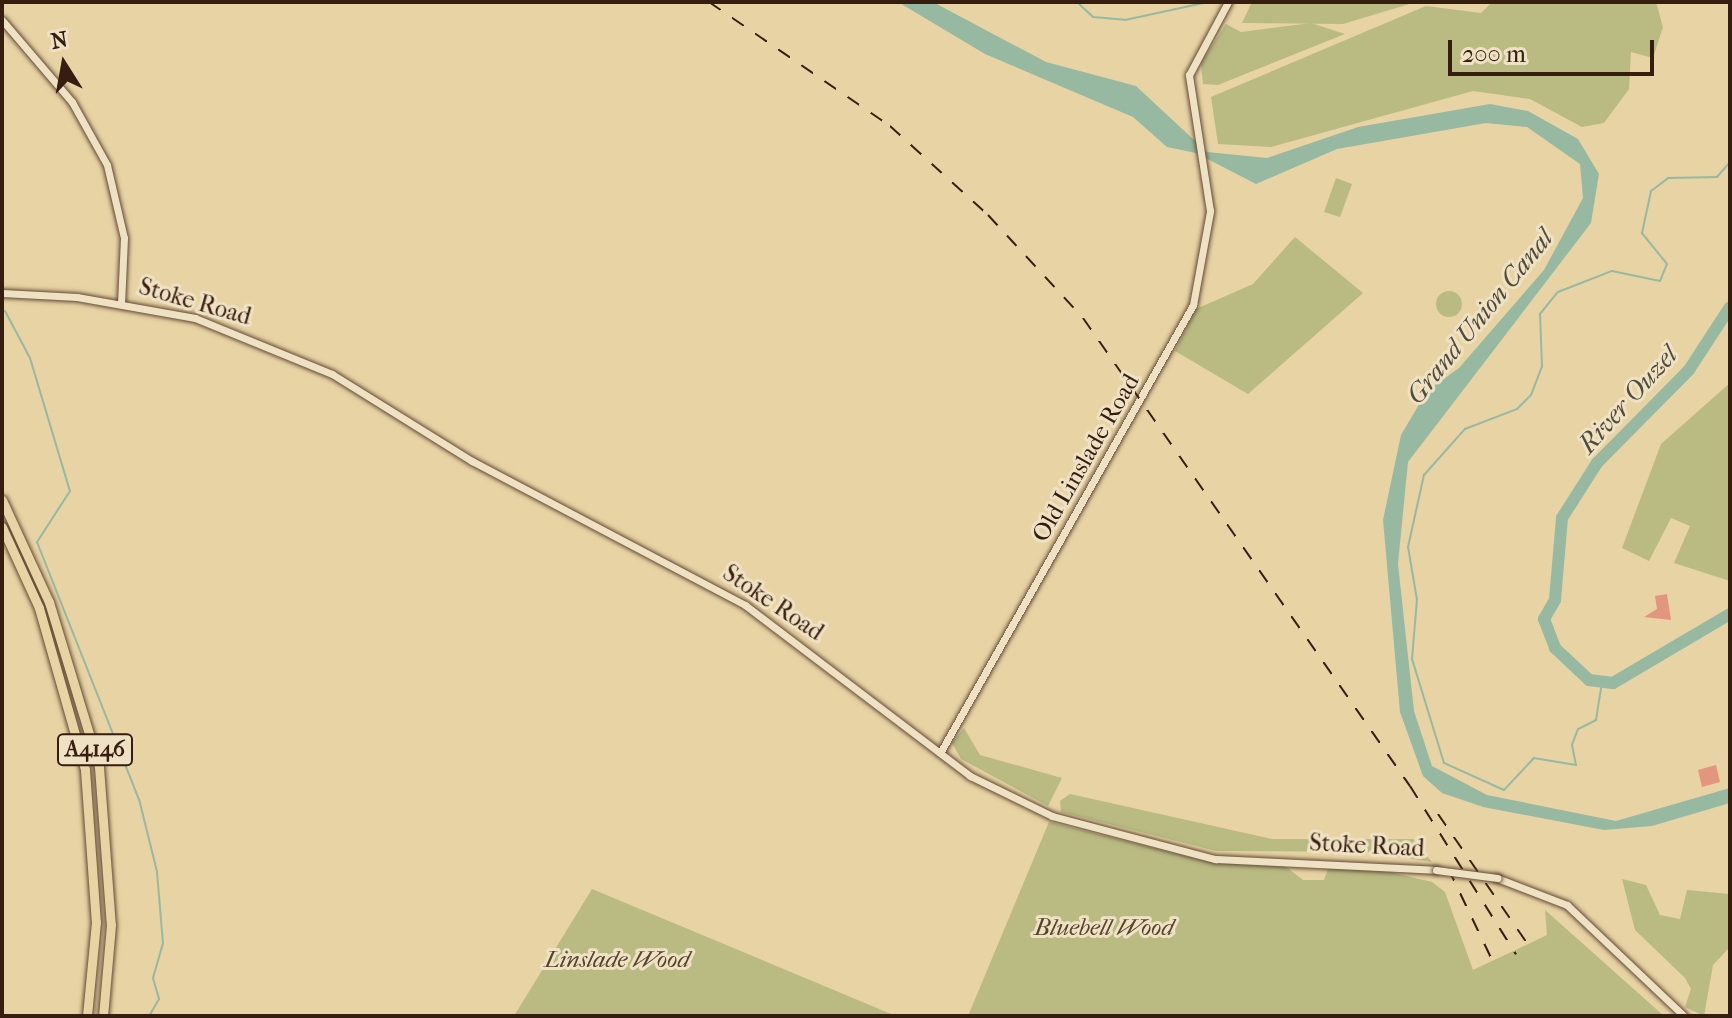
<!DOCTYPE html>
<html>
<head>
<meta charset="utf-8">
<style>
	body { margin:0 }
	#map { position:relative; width:1732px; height:1018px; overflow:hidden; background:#e7d3a4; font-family:"IM FELL French Canon",serif }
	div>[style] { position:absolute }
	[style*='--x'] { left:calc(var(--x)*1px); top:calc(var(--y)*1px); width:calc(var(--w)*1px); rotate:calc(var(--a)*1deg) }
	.green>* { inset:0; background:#b9bb83 }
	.round { border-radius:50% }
	.water>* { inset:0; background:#97b9a2 }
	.stream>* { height:2px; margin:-1px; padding:0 1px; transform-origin:1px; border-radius:1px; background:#97b9a2 }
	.river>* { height:12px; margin:-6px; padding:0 6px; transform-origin:6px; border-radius:6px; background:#97b9a2 }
	.building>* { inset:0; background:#e2967f }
	.roads { filter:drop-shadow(0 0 2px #624a34) drop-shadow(0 0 2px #624a34) }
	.tertiary>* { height:7px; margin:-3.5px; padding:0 3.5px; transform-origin:3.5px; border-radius:3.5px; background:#efe2c4 }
	.trunk>* { height:9px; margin:-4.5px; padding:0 4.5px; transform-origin:4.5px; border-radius:4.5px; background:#e7d3a4 }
	.rail>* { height:2px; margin-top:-1px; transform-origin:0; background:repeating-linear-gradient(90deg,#351d0f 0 14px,transparent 0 28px) }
	.bridges { filter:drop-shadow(0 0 2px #624a34) drop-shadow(0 0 2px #624a34) }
	.tertiary-bridge>* { height:7px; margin:-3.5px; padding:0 3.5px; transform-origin:3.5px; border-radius:3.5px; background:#efe2c4 }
	span { translate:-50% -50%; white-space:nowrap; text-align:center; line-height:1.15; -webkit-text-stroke:6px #efe2c4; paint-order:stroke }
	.shield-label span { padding:2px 6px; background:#efe2c4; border:2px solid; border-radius:6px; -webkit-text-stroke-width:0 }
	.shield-label { font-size:22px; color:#351d0f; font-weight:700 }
	.street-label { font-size:24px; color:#351d0f }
	.park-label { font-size:24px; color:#56442c; font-style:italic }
	.water-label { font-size:26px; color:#524c3b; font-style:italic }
	.frame { position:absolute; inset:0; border:4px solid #351d0f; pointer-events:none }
	.north { position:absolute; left:24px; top:24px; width:80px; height:80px; -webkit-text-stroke:6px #efe2c4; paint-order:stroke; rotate:349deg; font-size:22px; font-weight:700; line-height:32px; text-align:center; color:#351d0f }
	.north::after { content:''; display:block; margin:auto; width:28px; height:36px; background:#351d0f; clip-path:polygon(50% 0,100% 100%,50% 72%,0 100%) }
	.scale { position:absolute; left:1448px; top:40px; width:206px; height:36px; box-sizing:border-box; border:4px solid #351d0f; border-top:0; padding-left:10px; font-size:24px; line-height:28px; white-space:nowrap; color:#351d0f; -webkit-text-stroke:6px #efe2c4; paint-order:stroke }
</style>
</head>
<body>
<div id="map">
	<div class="green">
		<div style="clip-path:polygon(1252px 2px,1416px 2px,1343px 24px,1242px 23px)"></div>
		<div style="clip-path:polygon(1492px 2px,1656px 2px,1663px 27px,1653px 58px,1631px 52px,1629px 89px,1604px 123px,1582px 127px,1530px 99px,1473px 91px,1271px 147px,1218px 144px,1211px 97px,1426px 6px,1481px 13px)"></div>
		<div style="clip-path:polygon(1311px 23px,1345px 34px,1218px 85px,1203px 84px,1201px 63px,1226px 24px,1241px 32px)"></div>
		<div style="clip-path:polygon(1336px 178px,1352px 184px,1340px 217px,1324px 212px)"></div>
		<div style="clip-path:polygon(1295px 237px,1363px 293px,1248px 394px,1175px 351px,1196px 309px,1253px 284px)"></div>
		<div class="round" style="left:1436px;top:291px;width:26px;height:26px"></div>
		<div style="clip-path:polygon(1730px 383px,1730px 581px,1674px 563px,1690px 526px,1671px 518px,1649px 561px,1622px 548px,1661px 444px)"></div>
		<div style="clip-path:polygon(964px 728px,980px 755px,1062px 778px,1048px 806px,961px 759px,952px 743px)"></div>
		<div style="clip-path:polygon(1070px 794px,1272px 839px,1413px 839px,1432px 862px,1368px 852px,1216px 851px,1061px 812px,1060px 801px)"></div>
		<div style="clip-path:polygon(1049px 822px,1214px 863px,1285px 866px,1303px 880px,1324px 880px,1328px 869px,1381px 870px,1432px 882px,1445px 892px,1473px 970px,1547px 935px,1545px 910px,1664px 1016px,968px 1016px)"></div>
		<div style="clip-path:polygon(1622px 879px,1646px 885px,1660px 915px,1680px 919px,1687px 890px,1730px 894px,1730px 947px,1713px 965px,1704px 1016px,1685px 1007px,1691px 989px,1685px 978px,1635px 930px)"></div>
		<div style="clip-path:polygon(592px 889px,896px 1016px,514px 1016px)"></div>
	</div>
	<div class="water">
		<div style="clip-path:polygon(898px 2px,933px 2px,1046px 62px,1136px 86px,1207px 152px,1267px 158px,1358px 127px,1490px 104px,1528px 111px,1578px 139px,1599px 174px,1591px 223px,1408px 462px,1398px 564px,1414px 711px,1432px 766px,1487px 795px,1616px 821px,1730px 788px,1730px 803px,1652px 826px,1604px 830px,1483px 807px,1442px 793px,1423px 776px,1400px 712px,1383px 520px,1401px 435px,1427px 391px,1459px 368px,1544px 270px,1583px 198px,1580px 164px,1527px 127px,1486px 123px,1337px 149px,1256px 184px,1196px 153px,1167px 147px,1133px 117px,985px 54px)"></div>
	</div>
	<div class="stream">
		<div style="--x:1077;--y:2;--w:22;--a:43"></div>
		<div style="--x:1093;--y:17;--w:32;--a:5"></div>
		<div style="--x:1125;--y:20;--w:85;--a:-12.2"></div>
		<div style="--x:5;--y:311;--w:53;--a:62"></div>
		<div style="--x:30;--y:358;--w:139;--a:73.3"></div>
		<div style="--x:70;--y:491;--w:61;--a:122.9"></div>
		<div style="--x:37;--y:542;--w:277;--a:68.4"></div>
		<div style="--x:139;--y:799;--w:75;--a:76.1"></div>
		<div style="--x:157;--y:872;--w:71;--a:85.2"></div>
		<div style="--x:163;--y:943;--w:36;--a:106"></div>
		<div style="--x:153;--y:978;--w:22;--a:74"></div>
		<div style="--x:159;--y:999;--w:20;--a:120"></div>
		<div style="--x:1602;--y:682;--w:38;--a:99"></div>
		<div style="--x:1596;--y:720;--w:20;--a:153"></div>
		<div style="--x:1578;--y:729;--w:17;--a:111"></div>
		<div style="--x:1572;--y:745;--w:20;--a:79"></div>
		<div style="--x:1576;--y:765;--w:43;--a:-170.5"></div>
		<div style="--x:1534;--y:758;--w:44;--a:133.2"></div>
		<div style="--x:1504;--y:790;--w:66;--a:-155.8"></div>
		<div style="--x:1444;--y:763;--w:109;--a:-107.1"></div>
		<div style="--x:1412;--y:659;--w:59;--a:-85.2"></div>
		<div style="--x:1417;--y:600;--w:54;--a:-99.6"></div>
		<div style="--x:1408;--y:547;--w:74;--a:-77.5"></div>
		<div style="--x:1424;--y:475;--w:62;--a:-48.3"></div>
		<div style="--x:1465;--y:429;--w:56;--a:-21"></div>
		<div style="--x:1517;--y:409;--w:20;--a:-45"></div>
		<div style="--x:1531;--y:395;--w:31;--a:-69"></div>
		<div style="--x:1542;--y:366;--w:52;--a:-92.2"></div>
		<div style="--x:1540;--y:314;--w:28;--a:-51"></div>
		<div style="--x:1558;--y:292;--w:58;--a:-21.3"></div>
		<div style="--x:1612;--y:271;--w:49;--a:11.8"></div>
		<div style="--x:1660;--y:281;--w:18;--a:-68"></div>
		<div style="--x:1667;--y:264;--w:40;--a:-129"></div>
		<div style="--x:1642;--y:233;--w:43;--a:-77.9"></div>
		<div style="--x:1651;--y:191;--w:21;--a:-37"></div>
		<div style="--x:1668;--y:178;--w:49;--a:-1.2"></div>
		<div style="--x:1717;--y:177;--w:20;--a:-49"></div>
	</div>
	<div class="river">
		<div style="--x:1730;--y:307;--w:75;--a:123.1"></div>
		<div style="--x:1689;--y:370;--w:131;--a:134.7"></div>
		<div style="--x:1597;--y:463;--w:65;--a:122.5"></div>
		<div style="--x:1562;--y:518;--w:82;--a:94.9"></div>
		<div style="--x:1555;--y:600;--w:22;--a:120"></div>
		<div style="--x:1544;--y:619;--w:31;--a:69"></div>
		<div style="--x:1555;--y:648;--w:47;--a:43.3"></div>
		<div style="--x:1589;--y:680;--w:24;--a:7"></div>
		<div style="--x:1613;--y:683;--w:136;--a:-30.5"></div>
	</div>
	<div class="building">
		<div style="clip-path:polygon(1667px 594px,1671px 620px,1644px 617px,1657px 609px,1655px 596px)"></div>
		<div style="clip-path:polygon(1716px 765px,1720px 782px,1702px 787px,1698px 770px)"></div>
	</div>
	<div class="roads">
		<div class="tertiary">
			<div style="--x:2;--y:20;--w:108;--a:49.5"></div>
			<div style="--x:72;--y:102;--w:72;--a:60.9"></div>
			<div style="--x:107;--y:165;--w:75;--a:76.9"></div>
			<div style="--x:124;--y:238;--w:65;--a:92.6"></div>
			<div style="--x:2;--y:293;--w:75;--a:3.1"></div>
			<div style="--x:77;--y:297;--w:120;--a:10.1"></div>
			<div style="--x:195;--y:318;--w:148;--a:22.2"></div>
			<div style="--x:332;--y:374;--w:165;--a:31.9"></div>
			<div style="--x:472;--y:461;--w:309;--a:27.8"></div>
			<div style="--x:745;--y:605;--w:283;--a:37.2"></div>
			<div style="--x:970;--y:776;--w:91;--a:26"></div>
			<div style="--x:1052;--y:816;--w:169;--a:14.8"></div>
			<div style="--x:1215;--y:859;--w:221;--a:2.8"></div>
			<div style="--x:940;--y:753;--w:515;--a:-60.55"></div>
			<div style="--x:1193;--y:305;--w:96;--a:-79.7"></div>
			<div style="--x:1210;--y:211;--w:138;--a:-98.8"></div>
			<div style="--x:1189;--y:75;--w:83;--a:-61.9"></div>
			<div style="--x:1497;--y:878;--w:75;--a:21.1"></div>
			<div style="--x:1567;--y:905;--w:161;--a:43.5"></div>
		</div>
		<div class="trunk">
			<div style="--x:2;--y:500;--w:112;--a:65.3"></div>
			<div style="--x:49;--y:602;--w:172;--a:73.1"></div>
			<div style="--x:99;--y:767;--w:158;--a:85.7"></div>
			<div style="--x:111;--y:925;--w:91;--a:95"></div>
			<div style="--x:2;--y:527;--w:89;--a:65.4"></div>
			<div style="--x:39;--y:608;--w:168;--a:74.1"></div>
			<div style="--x:85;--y:770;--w:152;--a:85.9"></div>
			<div style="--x:96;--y:922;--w:94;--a:95.5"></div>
		</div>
	</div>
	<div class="rail">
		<div style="--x:709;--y:2;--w:219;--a:34.4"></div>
		<div style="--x:890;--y:126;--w:132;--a:42.2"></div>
		<div style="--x:988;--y:215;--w:140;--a:47.3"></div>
		<div style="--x:1083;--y:318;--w:571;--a:55.06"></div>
		<div style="--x:1410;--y:786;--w:199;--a:57.8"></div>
		<div style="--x:1438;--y:814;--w:160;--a:55.4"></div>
		<div style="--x:1448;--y:868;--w:104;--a:64.4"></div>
	</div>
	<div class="bridges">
		<div class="tertiary-bridge">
			<div style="--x:1436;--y:870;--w:62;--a:7.5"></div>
		</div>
	</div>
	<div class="shield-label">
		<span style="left:95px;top:750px">A4146</span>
	</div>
	<div class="street-label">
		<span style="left:195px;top:302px;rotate:16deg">Stoke Road</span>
		<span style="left:1086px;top:458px;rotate:-60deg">Old Linslade Road</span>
		<span style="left:773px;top:603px;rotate:34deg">Stoke Road</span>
		<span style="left:1367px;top:846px;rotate:3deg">Stoke Road</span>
	</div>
	<div class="park-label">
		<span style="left:1104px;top:928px">Bluebell Wood</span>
		<span style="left:617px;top:960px">Linslade Wood</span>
	</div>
	<div class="water-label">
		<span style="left:1480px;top:317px;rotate:-51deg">Grand Union Canal</span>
		<span style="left:1628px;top:400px;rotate:-48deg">River Ouzel</span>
	</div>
	<div class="frame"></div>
	<div class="north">N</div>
	<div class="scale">200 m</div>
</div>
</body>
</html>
